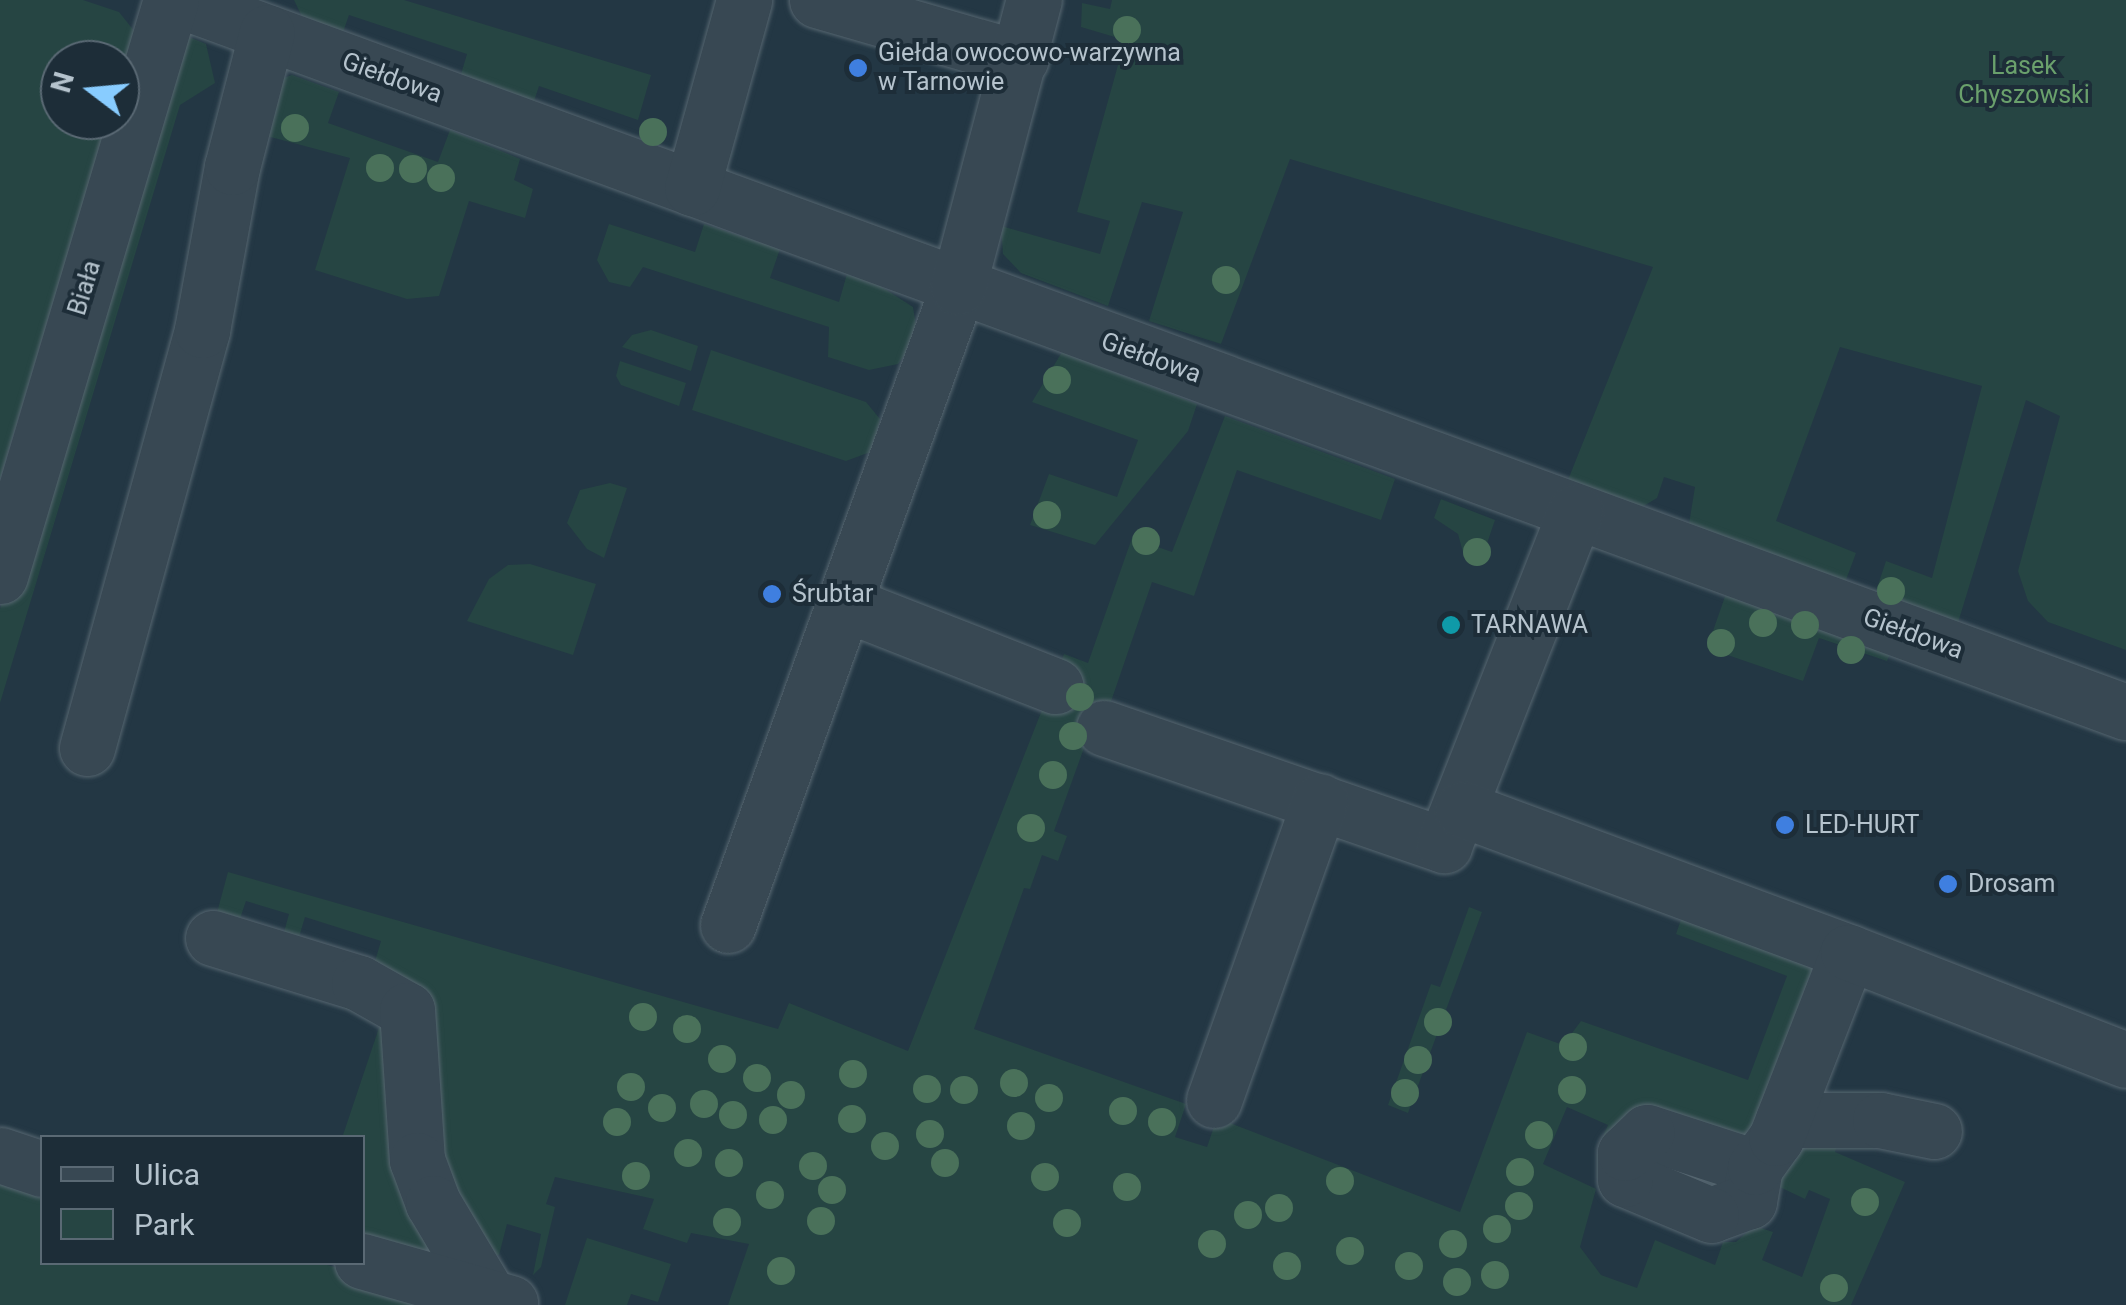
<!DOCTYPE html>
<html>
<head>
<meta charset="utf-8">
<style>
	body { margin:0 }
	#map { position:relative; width:2126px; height:1305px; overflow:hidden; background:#233744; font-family:Roboto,sans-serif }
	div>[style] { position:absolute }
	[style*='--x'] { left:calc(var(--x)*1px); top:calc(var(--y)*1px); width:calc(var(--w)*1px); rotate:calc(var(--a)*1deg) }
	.green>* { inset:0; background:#264543 }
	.roads { filter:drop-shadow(0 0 2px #566670) drop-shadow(0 0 2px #566670) }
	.minor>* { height:55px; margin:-27.5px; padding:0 27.5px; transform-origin:27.5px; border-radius:27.5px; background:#384853 }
	.trees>* { width:28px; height:28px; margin:-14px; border-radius:50%; background:#4a715a }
	.dots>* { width:28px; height:28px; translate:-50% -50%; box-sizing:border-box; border:5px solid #1d2d38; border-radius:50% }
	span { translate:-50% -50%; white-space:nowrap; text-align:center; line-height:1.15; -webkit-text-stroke:8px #1d2d38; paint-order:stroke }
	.poi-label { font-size:25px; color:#b5c3cd }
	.left { translate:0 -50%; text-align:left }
	.park-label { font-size:25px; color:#6aa06c }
	.street-label { font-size:25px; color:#b5c3cd }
	.legend { position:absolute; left:40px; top:1135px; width:325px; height:130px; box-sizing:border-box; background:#1d2d38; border:2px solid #5a6974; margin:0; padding:12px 18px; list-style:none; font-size:30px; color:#b5c3cd }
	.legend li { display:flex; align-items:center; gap:20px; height:50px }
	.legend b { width:50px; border:2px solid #5a6974 }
	.north { position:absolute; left:40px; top:40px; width:100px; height:100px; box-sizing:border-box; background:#1d2d38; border:2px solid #5a6974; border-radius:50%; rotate:286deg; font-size:28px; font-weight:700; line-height:40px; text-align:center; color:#b5c3cd }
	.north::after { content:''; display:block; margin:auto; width:35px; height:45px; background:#8cf; clip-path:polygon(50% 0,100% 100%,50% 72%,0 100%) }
</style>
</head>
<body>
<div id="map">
	<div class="green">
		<div style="clip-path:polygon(0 0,83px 0,119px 12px,135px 32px,120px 81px,120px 60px,60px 60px,60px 120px,108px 120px,0 479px)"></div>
		<div style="clip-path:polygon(294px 0,404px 0,651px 75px,638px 120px,539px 86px,532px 107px,459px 81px,467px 54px,349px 15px,341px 38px,308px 29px)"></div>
		<div style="clip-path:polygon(1112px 0,2126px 0,2126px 650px,2048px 622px,2028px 601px,2018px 571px,2060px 416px,2026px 400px,1957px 626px,1874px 597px,1886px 561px,1932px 578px,1982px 386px,1840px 347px,1776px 521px,1856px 553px,1843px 588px,1689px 524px,1695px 487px,1664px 477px,1657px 498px,1630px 514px,1564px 490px,1653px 267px,1290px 159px,1221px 344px,1149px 321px,1183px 212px,1142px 202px,1108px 306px,1021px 273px,1003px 254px,1001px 226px,1100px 254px,1110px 221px,1077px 212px,1125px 40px,1081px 27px,1082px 3px,1110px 9px)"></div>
		<div style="clip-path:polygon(184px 35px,206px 44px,215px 83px,180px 105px,0 703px,0 609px,171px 45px)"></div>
		<div style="clip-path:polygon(292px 75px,339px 92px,328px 123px,438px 162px,450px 130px,520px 159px,514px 180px,533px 189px,525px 218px,469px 201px,439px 296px,407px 299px,315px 270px,350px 158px,263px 135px,281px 79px)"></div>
		<div style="clip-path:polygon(609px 224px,695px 252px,704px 224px,780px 249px,770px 278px,839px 302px,847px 274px,877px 284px,913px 307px,916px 326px,909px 350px,898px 364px,869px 370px,828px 357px,829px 327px,643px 267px,630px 287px,609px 282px,597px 260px)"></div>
		<div style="clip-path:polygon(651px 330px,698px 346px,691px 371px,622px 347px,632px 335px)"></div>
		<div style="clip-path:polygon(711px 350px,866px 402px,880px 419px,873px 451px,846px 461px,692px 410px)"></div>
		<div style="clip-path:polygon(1062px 352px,1197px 404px,1188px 431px,1095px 545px,1030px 525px,1049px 474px,1117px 497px,1138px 440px,1032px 402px)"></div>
		<div style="clip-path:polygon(620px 361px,686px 383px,679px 406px,621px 385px,616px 376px)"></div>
		<div style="clip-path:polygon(1225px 416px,1395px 479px,1381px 520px,1237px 470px,1194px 596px,1152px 582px,1094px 751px,1084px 748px,1054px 831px,1067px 836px,1058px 861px,1042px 855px,1030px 889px,1024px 888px,974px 1029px,1186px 1104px,1175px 1137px,1207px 1147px,1217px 1118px,1460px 1212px,1527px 1032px,1563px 1045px,1581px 1021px,1748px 1080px,1787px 976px,1676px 934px,1683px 914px,1856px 960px,1766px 1139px,1616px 1146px,1602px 1139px,1608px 1125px,1567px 1107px,1543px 1164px,1596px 1189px,1580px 1247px,1601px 1275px,1637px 1288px,1655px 1240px,1715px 1265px,1723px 1242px,1736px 1242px,1754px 1226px,1773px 1232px,1762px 1260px,1802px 1277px,1830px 1199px,1809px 1190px,1805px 1199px,1773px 1184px,1796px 1132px,1839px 1138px,1835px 1152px,1905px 1182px,1851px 1305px,728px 1305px,749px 1244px,691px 1233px,687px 1243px,643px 1229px,654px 1199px,555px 1177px,546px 1204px,555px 1207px,541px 1267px,533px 1275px,541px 1234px,507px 1224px,499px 1255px,483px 1254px,371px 975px,381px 941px,305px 917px,293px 957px,281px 943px,289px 914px,246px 901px,236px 930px,212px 931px,228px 872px,778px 1029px,789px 1003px,908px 1051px,1064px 654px,1088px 663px,1132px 538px,1172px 552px)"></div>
		<div style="clip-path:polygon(610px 483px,627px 488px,604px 558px,587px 549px,567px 523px,580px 490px)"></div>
		<div style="clip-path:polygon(1441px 499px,1495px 520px,1480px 564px,1464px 556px,1458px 534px,1434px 518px)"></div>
		<div style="clip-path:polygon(530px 564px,596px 584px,573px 655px,467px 621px,489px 579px,508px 565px)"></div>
		<div style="clip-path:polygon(1728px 588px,1893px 646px,1887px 661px,1819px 638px,1803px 681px,1707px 648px)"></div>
		<div style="clip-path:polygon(1469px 907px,1482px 912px,1408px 1113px,1388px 1105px,1431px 984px,1440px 987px)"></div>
		<div style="clip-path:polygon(387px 1004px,454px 1257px,363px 1256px,362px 1138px,342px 1138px)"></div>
		<div style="clip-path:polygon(0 1169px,42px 1182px,42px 1262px,320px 1263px,473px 1305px,0 1305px)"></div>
		<div style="clip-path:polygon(587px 1238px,671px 1264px,658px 1302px,631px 1294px,627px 1305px,565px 1305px)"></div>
	</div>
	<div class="roads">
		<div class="minor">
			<div style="--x:179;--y:0;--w:2073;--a:20.09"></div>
			<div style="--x:817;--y:0;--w:212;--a:16.1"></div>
			<div style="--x:692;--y:188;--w:195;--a:-74.5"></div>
			<div style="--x:0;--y:576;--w:601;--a:-73.47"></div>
			<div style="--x:846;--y:604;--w:225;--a:21.4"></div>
			<div style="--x:1104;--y:728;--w:360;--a:19"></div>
			<div style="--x:1444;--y:845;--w:358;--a:-68.5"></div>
			<div style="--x:87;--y:748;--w:434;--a:-74.6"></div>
			<div style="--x:202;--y:330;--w:166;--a:-79.6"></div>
			<div style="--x:232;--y:167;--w:139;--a:-75.5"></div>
			<div style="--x:1462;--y:809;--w:412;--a:20.3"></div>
			<div style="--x:728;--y:925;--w:678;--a:-70.18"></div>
			<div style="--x:958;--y:287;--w:297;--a:-75.2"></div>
			<div style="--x:213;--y:938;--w:153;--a:17.1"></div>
			<div style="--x:359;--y:983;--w:55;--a:29.4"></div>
			<div style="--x:407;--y:1010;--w:150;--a:86.2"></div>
			<div style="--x:417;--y:1160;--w:46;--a:69.6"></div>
			<div style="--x:433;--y:1203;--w:109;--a:59.2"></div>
			<div style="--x:1214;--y:1100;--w:317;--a:-70.5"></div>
			<div style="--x:1783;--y:1120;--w:97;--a:0"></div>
			<div style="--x:1880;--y:1120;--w:55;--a:11.5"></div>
			<div style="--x:1647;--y:1132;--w:114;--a:18"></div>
			<div style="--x:1755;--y:1167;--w:35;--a:100"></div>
			<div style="--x:1749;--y:1201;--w:40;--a:159.8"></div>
			<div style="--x:1711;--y:1215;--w:93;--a:-157.3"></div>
			<div style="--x:1625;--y:1179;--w:26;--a:-90"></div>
			<div style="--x:1625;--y:1153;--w:30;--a:-44"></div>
			<div style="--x:0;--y:1155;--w:44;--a:18.4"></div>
			<div style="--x:1755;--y:1167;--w:36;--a:-54"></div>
			<div style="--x:1776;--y:1138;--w:199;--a:-68.8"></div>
			<div style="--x:1848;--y:952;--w:298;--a:21.2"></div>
			<div style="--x:362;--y:1261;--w:154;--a:15.8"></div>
		</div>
	</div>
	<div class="trees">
		<div style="left:1127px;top:30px"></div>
		<div style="left:295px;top:128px"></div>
		<div style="left:653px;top:132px"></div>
		<div style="left:380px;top:168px"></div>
		<div style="left:413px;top:169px"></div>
		<div style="left:441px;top:178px"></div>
		<div style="left:1226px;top:280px"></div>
		<div style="left:1057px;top:380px"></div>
		<div style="left:1047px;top:515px"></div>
		<div style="left:1146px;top:541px"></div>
		<div style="left:1477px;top:552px"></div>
		<div style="left:1891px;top:591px"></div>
		<div style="left:1763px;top:623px"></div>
		<div style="left:1805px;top:625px"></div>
		<div style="left:1721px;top:643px"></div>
		<div style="left:1851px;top:650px"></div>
		<div style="left:1080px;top:697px"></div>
		<div style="left:1073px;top:736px"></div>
		<div style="left:1053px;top:775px"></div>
		<div style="left:1031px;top:828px"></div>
		<div style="left:643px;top:1017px"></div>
		<div style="left:1438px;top:1022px"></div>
		<div style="left:687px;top:1029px"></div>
		<div style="left:1573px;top:1047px"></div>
		<div style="left:722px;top:1059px"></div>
		<div style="left:1418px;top:1060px"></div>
		<div style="left:853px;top:1074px"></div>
		<div style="left:757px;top:1078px"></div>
		<div style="left:1014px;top:1083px"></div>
		<div style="left:631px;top:1087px"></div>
		<div style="left:927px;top:1089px"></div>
		<div style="left:964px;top:1090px"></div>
		<div style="left:1572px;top:1090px"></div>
		<div style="left:1405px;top:1093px"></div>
		<div style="left:791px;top:1095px"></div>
		<div style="left:1049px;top:1098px"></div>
		<div style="left:704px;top:1104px"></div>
		<div style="left:662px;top:1108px"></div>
		<div style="left:1123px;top:1111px"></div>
		<div style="left:733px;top:1115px"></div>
		<div style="left:852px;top:1119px"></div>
		<div style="left:773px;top:1120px"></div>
		<div style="left:617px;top:1122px"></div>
		<div style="left:1162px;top:1122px"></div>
		<div style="left:1021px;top:1126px"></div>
		<div style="left:930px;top:1134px"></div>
		<div style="left:1539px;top:1135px"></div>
		<div style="left:885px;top:1146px"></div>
		<div style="left:688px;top:1153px"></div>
		<div style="left:729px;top:1163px"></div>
		<div style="left:945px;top:1163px"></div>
		<div style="left:813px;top:1166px"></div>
		<div style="left:1520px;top:1172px"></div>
		<div style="left:636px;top:1176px"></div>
		<div style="left:1045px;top:1177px"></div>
		<div style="left:1340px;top:1181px"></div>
		<div style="left:1127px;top:1187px"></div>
		<div style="left:832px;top:1190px"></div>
		<div style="left:770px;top:1195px"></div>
		<div style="left:1865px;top:1202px"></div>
		<div style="left:1519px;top:1206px"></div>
		<div style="left:1279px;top:1208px"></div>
		<div style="left:1248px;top:1215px"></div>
		<div style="left:821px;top:1221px"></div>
		<div style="left:727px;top:1222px"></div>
		<div style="left:1067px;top:1223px"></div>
		<div style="left:1497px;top:1229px"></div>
		<div style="left:1212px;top:1244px"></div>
		<div style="left:1453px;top:1244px"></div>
		<div style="left:1350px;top:1251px"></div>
		<div style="left:1287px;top:1266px"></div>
		<div style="left:1409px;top:1266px"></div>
		<div style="left:781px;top:1271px"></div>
		<div style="left:1495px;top:1275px"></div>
		<div style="left:1457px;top:1282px"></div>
		<div style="left:1834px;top:1288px"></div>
	</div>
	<div class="dots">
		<div style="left:858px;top:68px;background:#3f7fe0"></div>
		<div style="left:772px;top:594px;background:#3f7fe0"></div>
		<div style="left:1451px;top:625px;background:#0f9aa8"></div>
		<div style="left:1785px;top:825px;background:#3f7fe0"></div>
		<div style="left:1948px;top:884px;background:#3f7fe0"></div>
	</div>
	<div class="poi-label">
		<span class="left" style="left:878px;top:68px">Giełda owocowo-warzywna<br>w Tarnowie</span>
		<span class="left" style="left:792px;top:594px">Śrubtar</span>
		<span class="left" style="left:1471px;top:625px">TARNAWA</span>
		<span class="left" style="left:1805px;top:825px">LED-HURT</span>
		<span class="left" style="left:1968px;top:884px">Drosam</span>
	</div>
	<div class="park-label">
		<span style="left:2024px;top:81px">Lasek<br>Chyszowski</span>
	</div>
	<div class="street-label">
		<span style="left:392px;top:78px;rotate:20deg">Giełdowa</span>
		<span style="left:85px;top:288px;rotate:-73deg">Biała</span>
		<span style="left:1151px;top:358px;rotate:20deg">Giełdowa</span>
		<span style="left:1913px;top:634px;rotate:20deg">Giełdowa</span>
	</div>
	<ul class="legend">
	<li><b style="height:12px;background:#384853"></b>Ulica</li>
	<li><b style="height:28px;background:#264543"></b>Park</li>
	</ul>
	<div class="north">N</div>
</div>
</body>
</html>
